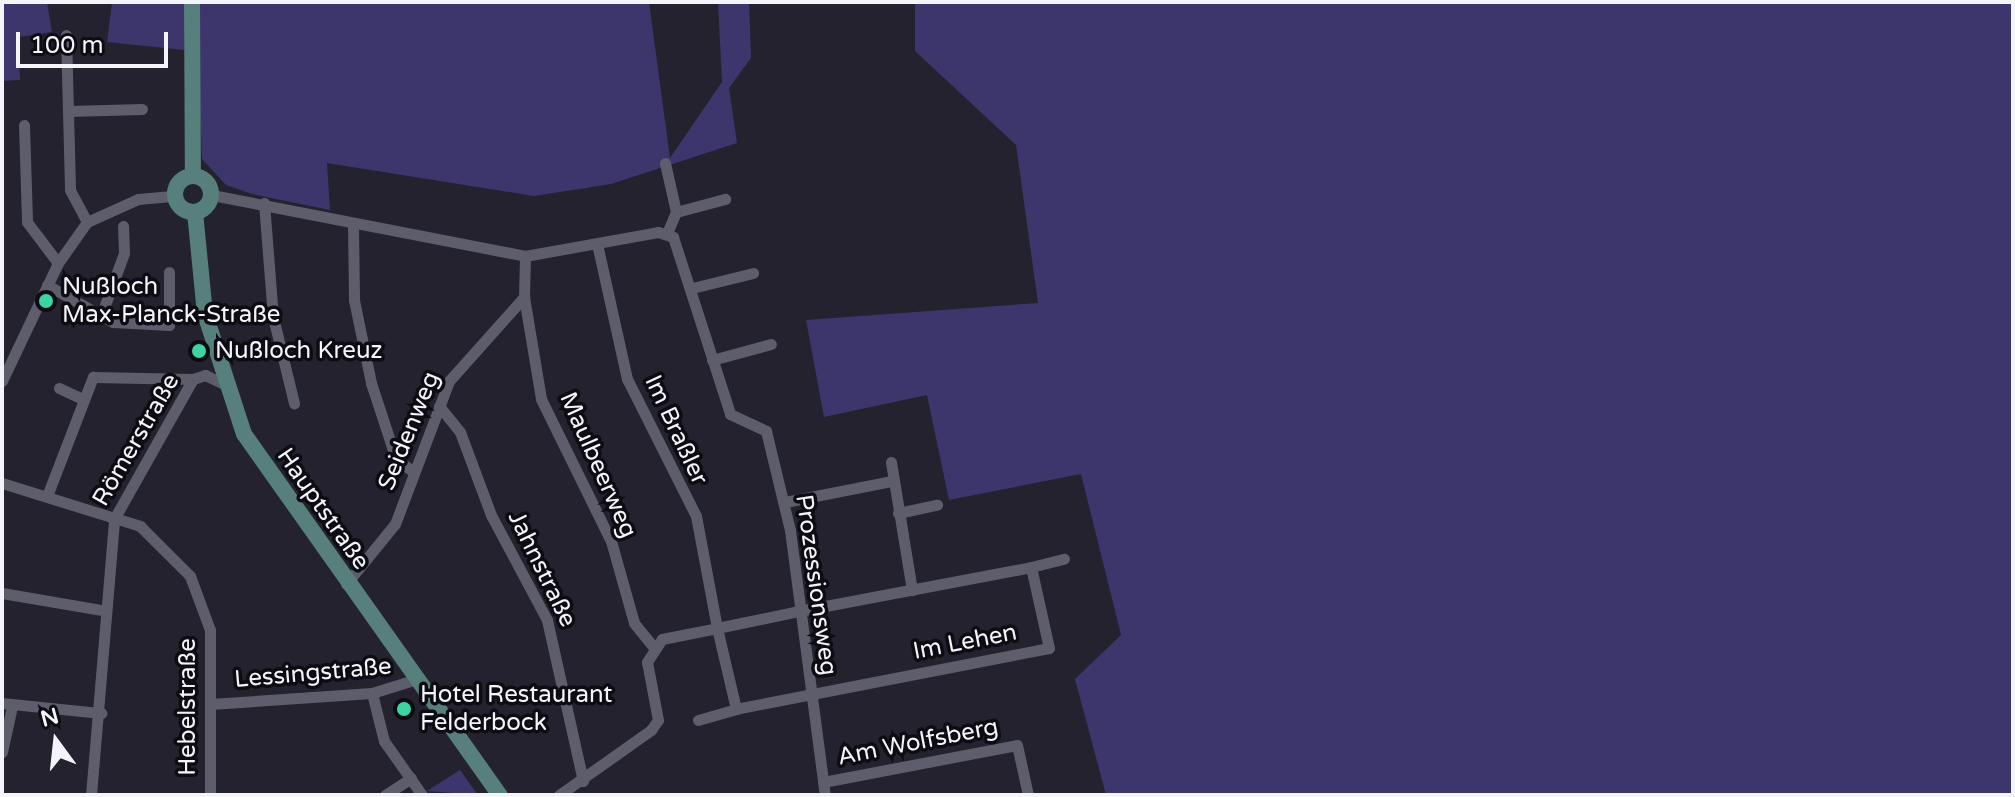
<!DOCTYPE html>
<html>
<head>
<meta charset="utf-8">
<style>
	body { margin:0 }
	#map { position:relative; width:2015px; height:797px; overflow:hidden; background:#23222e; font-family:"Varela Round",sans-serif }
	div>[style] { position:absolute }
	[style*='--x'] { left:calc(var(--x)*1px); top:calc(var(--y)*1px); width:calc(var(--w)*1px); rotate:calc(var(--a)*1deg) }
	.green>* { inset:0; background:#3c366c }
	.minor>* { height:11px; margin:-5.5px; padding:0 5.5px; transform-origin:5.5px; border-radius:5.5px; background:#5d5d6b }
	.secondary>* { height:16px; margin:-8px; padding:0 8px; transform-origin:8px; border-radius:8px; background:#57807c }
	.secondary>.ring { margin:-8px; padding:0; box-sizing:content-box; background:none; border:16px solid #57807c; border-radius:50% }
	.dots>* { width:22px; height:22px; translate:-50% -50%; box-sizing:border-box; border:4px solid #0d0c12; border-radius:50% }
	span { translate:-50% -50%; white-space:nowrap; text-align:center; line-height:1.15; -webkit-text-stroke:7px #0d0c12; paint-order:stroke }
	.poi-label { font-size:24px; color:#f4f4fc }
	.left { translate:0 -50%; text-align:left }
	.street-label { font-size:24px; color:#f4f4fc }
	.frame { position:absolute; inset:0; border:4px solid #f4f4fc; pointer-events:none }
	.north { position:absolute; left:16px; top:701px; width:80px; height:80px; -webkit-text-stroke:6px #0d0c12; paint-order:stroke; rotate:345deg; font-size:22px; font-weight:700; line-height:32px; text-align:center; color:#f4f4fc }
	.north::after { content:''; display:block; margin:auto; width:28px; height:36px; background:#f4f4fc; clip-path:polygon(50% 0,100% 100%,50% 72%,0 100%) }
	.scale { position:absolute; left:16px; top:32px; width:152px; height:36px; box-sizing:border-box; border:4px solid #f4f4fc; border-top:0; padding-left:10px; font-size:24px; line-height:28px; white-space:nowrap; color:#f4f4fc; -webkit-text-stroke:6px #0d0c12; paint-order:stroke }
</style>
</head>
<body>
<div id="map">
	<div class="green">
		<div style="clip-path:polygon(2px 2px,47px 2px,52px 32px,18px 37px,20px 80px,2px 81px)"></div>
		<div style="clip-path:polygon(112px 2px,185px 2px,184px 50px,107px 42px)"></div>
		<div style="clip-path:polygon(195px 2px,649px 2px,670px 158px,722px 82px,718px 2px,749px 2px,751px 58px,729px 88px,737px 143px,611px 184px,534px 196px,327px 163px,330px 210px,252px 194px,226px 185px,202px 159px)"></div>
		<div style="clip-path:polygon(915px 2px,2013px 2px,2013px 795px,1106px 795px,1075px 679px,1121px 635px,1081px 474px,949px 500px,927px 395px,824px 417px,806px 320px,1038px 303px,1016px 145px,915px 51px)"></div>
		<div style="clip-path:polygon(460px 770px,478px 795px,427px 791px)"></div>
	</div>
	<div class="minor">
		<div style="--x:66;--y:35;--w:155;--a:88.5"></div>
		<div style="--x:70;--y:190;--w:36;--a:62"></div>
		<div style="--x:69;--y:111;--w:73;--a:-1.6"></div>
		<div style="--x:24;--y:125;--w:97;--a:88.2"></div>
		<div style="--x:27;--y:222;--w:51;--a:52.9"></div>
		<div style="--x:665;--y:163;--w:50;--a:77.3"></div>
		<div style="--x:676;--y:212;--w:23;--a:113"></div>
		<div style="--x:212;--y:195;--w:319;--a:11"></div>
		<div style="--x:525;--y:256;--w:135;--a:-10.2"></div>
		<div style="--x:658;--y:232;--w:16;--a:18"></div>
		<div style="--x:673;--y:237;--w:186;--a:72.1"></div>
		<div style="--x:730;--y:414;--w:40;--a:25"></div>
		<div style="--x:766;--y:431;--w:102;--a:76.4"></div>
		<div style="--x:790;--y:530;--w:267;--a:82.5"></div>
		<div style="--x:264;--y:203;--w:114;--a:85.5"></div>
		<div style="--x:273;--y:317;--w:89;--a:76.3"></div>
		<div style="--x:676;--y:212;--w:51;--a:-14.9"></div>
		<div style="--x:353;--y:225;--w:75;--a:89.2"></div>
		<div style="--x:354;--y:300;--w:85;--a:78.4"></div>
		<div style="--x:371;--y:383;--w:80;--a:71.8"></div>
		<div style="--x:396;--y:459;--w:22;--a:36"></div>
		<div style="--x:47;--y:285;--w:76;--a:29.3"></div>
		<div style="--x:113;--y:322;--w:56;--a:3.1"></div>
		<div style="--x:169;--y:325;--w:53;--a:-90"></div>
		<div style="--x:692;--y:288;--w:63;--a:-13.8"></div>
		<div style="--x:524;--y:297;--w:103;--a:80.5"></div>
		<div style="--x:541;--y:399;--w:158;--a:63.8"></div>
		<div style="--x:611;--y:541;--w:85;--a:74.3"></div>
		<div style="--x:634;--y:623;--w:28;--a:51"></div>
		<div style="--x:101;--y:316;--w:67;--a:-69.9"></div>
		<div style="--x:124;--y:253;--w:27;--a:-92"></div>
		<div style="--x:712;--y:360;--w:61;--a:-15.2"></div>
		<div style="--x:2;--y:381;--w:131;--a:-64.6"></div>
		<div style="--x:58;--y:263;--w:50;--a:-54.7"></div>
		<div style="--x:87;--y:222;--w:56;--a:-24.3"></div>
		<div style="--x:138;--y:199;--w:37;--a:-5"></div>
		<div style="--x:59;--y:388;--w:26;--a:25"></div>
		<div style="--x:439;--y:406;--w:33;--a:51"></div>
		<div style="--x:460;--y:432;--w:89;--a:69.5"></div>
		<div style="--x:491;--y:515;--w:119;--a:61.9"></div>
		<div style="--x:547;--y:620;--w:165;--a:77.4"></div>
		<div style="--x:891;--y:462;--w:130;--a:80.7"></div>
		<div style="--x:2;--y:483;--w:145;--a:17.3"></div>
		<div style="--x:140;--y:526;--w:71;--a:45"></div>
		<div style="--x:190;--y:576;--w:58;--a:69.7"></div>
		<div style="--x:210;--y:630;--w:165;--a:90"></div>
		<div style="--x:47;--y:496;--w:128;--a:-68.9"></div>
		<div style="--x:93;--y:377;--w:100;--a:1.1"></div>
		<div style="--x:785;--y:502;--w:108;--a:-11.2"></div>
		<div style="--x:898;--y:513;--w:40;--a:-12"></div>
		<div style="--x:1031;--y:567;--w:34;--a:-14"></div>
		<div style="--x:346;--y:584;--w:77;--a:-50.8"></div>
		<div style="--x:395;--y:524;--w:153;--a:-69.3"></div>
		<div style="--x:449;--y:381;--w:113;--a:-48.2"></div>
		<div style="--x:524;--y:297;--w:41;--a:-88.6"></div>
		<div style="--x:2;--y:593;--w:100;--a:9.7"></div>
		<div style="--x:372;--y:693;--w:49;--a:76"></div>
		<div style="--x:384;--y:741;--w:66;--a:54.9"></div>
		<div style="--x:2;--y:703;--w:100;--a:5.8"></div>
		<div style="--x:211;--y:704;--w:161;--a:-3.9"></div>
		<div style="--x:372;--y:693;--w:47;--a:-17.3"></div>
		<div style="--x:698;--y:720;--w:40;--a:-16"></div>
		<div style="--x:2;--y:752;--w:47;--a:-77.7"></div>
		<div style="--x:823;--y:782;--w:197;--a:-10.8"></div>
		<div style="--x:1017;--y:745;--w:51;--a:77.6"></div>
		<div style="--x:91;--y:795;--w:277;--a:-85.2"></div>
		<div style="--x:114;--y:519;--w:161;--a:-60.6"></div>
		<div style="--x:193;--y:379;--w:13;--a:-18"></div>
		<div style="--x:205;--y:375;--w:23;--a:25"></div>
		<div style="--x:385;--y:795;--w:31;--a:-33"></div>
		<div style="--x:559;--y:795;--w:113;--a:-35.2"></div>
		<div style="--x:651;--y:730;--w:12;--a:-55"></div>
		<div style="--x:658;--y:720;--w:59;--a:-100.7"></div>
		<div style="--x:647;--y:662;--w:27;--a:-57"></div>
		<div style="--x:662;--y:639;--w:56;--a:-11.3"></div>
		<div style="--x:717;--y:628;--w:84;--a:-11.7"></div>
		<div style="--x:799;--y:611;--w:236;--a:-10.7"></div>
		<div style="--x:1031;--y:567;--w:83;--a:77.5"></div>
		<div style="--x:1049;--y:648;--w:319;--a:169"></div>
		<div style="--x:736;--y:709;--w:83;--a:-103.2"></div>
		<div style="--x:717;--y:628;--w:114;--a:-100.6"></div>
		<div style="--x:696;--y:516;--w:153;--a:-116.7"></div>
		<div style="--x:627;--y:379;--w:134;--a:-102.5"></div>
	</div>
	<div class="secondary">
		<div style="--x:192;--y:2;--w:173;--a:89.7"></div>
		<div class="ring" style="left:175px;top:176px;width:20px;height:20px"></div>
		<div style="--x:195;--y:212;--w:102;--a:84.4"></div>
		<div style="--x:205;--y:314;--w:126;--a:72"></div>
		<div style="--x:244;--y:434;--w:443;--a:54.7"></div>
	</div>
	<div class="dots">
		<div style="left:46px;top:301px;background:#3ed4a2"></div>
		<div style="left:199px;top:351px;background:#3ed4a2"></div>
		<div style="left:404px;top:709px;background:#3ed4a2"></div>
	</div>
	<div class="poi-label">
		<span class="left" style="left:62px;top:301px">Nußloch<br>Max-Planck-Straße</span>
		<span class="left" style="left:215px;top:351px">Nußloch Kreuz</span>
		<span class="left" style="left:420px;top:709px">Hotel Restaurant<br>Felderbock</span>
	</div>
	<div class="street-label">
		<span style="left:676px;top:430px;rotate:65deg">Im Braßler</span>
		<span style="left:409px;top:431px;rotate:-68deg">Seidenweg</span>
		<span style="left:136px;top:440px;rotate:-60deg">Römerstraße</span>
		<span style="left:598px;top:465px;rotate:66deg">Maulbeerweg</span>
		<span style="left:323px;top:509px;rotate:55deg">Hauptstraße</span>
		<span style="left:542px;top:569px;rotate:64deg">Jahnstraße</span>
		<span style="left:816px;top:585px;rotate:82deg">Prozessionsweg</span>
		<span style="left:965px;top:642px;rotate:-11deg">Im Lehen</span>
		<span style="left:313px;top:673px;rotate:-5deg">Lessingstraße</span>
		<span style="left:188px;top:707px;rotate:-90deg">Hebelstraße</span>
		<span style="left:918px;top:742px;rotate:-11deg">Am Wolfsberg</span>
	</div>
	<div class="frame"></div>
	<div class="north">N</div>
	<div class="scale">100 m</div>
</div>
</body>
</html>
